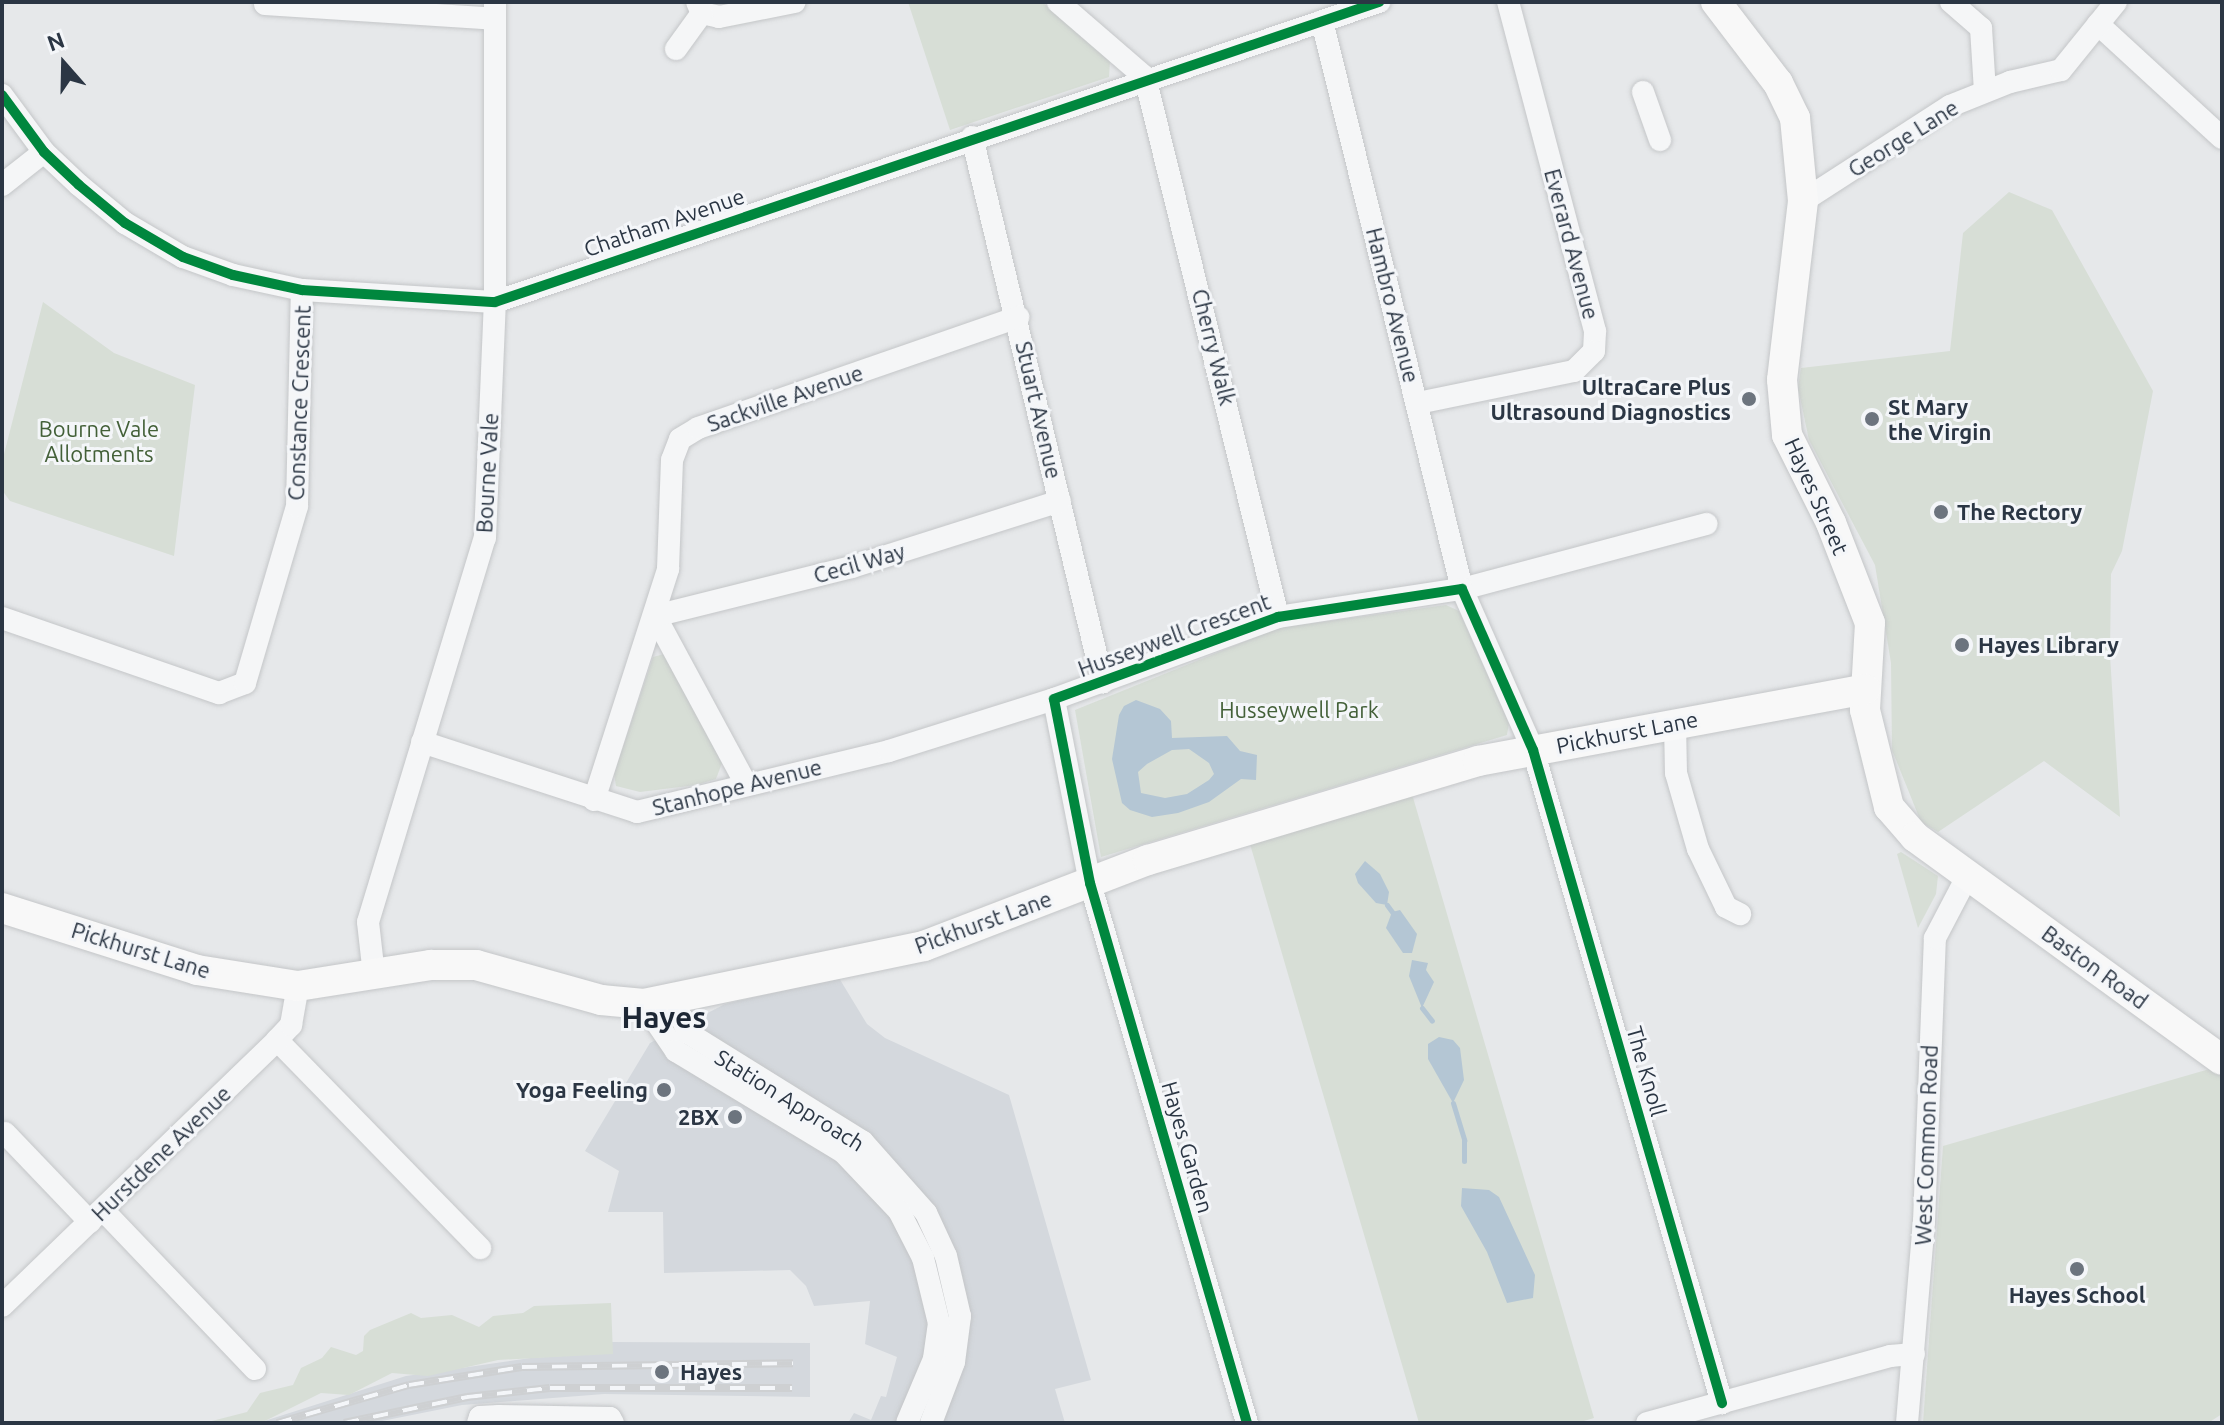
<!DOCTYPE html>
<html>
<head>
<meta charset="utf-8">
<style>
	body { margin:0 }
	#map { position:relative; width:2224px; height:1425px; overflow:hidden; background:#e6e8ea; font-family:Ubuntu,sans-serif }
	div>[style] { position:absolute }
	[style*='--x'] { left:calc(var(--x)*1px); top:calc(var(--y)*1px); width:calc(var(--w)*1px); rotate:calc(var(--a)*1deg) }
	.built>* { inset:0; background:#d4d8dd }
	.green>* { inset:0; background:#d7ded6 }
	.water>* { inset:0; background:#b4c6d4 }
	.stream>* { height:5px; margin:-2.5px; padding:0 2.5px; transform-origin:2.5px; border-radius:2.5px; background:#b4c6d4 }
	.roads { filter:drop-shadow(0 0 2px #c4c6c8) drop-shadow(0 0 2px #c4c6c8) }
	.minor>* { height:22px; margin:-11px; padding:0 11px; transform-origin:11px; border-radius:11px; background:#f5f6f7 }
	.major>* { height:30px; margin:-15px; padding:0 15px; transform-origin:15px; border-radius:15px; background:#f8f8f8 }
	.rail>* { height:8px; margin-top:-4px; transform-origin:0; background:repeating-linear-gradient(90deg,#f4f6f9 0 15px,#ced0d2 0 30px); box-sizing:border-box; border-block:2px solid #ced0d2 }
	.cycleway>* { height:10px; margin:-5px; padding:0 5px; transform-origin:5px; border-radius:5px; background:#00873e }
	.dots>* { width:22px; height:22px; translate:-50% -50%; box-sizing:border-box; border:4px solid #f4f6f9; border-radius:50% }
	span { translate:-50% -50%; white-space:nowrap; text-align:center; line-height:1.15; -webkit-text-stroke:6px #f4f6f9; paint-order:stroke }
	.street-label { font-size:22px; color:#2b3644 }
	.poi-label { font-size:22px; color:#2b3644; font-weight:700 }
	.right { translate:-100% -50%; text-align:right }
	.left { translate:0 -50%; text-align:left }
	.park-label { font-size:22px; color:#436038 }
	.district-label { font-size:30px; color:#1d2735; font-weight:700 }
	.frame { position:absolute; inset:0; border:4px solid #2b3644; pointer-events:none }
	.north { position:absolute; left:24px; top:24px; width:80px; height:80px; -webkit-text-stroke:6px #f4f6f9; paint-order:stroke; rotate:340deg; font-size:22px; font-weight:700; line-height:32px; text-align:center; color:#2b3644 }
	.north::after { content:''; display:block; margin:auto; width:28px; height:36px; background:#2b3644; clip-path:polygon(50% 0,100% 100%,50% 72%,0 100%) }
</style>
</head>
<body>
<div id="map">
	<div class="built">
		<div style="clip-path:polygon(839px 978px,867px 1024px,885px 1038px,1009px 1095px,1091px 1380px,1055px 1389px,1065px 1423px,848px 1423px,854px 1413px,871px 1420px,881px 1396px,886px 1397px,897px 1357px,865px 1344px,870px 1301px,814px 1306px,806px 1286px,790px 1270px,664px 1273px,663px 1212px,608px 1212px,619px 1171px,585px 1151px,650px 1043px,725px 1004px)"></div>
		<div style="clip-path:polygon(611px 1342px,810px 1343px,810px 1397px,604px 1394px,462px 1405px,372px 1423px,258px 1423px,406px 1376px,530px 1358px,611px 1353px)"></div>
	</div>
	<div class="green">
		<div style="clip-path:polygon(908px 2px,1042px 2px,1110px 61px,1109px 77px,950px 130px)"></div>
		<div style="clip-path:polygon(2009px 192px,2052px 210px,2153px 391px,2122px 551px,2111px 574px,2110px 655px,2120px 817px,2044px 761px,1938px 832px,1921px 822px,1892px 750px,1891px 663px,1875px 565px,1809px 440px,1798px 388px,1801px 368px,1950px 351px,1963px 233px)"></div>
		<div style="clip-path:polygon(43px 302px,114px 353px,195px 385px,174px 556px,10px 501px,2px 490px,2px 462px)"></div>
		<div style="clip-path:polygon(1446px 605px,1459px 611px,1509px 723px,1507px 735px,1101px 857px,1075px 710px,1278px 628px)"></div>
		<div style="clip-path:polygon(664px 654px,722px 763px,716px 779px,696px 785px,640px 792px,616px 786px,614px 774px,653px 657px)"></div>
		<div style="clip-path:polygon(1412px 794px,1594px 1418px,1577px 1423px,1419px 1423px,1250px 844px)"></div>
		<div style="clip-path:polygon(1901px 852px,1938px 876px,1936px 894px,1918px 928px,1897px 854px)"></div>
		<div style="clip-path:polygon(2213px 1068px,2222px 1076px,2222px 1414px,2208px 1423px,1923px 1423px,1943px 1146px)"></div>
		<div style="clip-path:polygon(611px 1303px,613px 1354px,498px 1360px,428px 1376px,392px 1373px,349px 1395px,321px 1393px,261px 1423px,204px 1423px,247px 1412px,260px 1393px,293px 1385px,301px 1368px,322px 1358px,331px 1347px,356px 1355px,363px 1351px,364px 1336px,370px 1330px,411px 1313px,421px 1318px,452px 1315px,479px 1327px,493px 1316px,523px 1313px,534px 1306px)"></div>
	</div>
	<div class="water">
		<div style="clip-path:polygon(evenodd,1136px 700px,1160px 709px,1171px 721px,1172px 738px,1227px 736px,1240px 751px,1257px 755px,1256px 780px,1241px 779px,1209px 802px,1178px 813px,1152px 817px,1130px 810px,1122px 803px,1112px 759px,1119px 715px,1124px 706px,1136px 700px,1189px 749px,1209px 763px,1214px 774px,1209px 780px,1187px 794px,1165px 798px,1141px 793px,1138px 772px,1147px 764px,1172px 750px,1189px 749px)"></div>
		<div style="clip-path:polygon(1365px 861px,1380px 874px,1389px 892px,1387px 905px,1376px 903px,1358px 883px,1355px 874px)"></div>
		<div style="clip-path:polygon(1400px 910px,1417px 934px,1412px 953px,1403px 953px,1386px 928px,1392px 912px)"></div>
		<div style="clip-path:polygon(1412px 960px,1428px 963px,1426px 970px,1434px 982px,1422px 1008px,1409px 976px)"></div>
		<div style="clip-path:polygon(1439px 1037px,1453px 1040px,1460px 1048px,1464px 1080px,1453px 1103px,1428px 1059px,1428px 1044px)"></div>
		<div style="clip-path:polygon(1462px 1188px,1489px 1190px,1499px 1197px,1535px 1275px,1533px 1298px,1507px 1303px,1487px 1252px,1461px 1206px)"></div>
	</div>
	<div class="stream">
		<div style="--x:1387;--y:905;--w:9;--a:54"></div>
		<div style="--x:1422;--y:1008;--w:16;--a:52"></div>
		<div style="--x:1453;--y:1103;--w:39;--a:73"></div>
		<div style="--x:1464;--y:1140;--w:21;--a:90"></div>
	</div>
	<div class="roads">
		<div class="minor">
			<div style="--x:697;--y:2;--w:12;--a:66"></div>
			<div style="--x:702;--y:13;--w:17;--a:13"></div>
			<div style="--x:719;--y:17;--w:77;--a:-11.2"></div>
			<div style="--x:1058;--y:2;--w:115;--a:40.8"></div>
			<div style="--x:1145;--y:77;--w:556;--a:76.16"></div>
			<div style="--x:1951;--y:2;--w:40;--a:41"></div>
			<div style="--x:1981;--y:28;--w:63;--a:86.4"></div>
			<div style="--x:265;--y:4;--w:230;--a:3.7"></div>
			<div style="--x:1322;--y:21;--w:585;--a:76.15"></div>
			<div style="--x:1462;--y:589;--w:253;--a:-14.9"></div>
			<div style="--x:2098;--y:24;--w:168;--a:42.6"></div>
			<div style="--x:676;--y:49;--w:44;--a:-54.2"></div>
			<div style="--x:1643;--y:92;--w:51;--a:70.5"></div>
			<div style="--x:2;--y:95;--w:71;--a:53.6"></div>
			<div style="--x:44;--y:152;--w:48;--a:43.3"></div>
			<div style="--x:79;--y:185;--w:60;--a:39.6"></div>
			<div style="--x:125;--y:223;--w:67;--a:30.4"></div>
			<div style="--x:183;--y:257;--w:53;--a:19.8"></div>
			<div style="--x:233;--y:275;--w:71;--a:12.3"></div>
			<div style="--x:302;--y:290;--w:193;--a:3.6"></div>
			<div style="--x:495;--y:302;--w:934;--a:-18.75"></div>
			<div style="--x:972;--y:137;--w:561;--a:76.51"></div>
			<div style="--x:2;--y:185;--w:53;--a:-38.2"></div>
			<div style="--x:1803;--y:201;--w:175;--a:-32.9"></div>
			<div style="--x:1950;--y:106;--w:65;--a:-21.8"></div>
			<div style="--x:2010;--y:82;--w:52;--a:-13.2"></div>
			<div style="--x:2061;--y:70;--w:87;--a:-51"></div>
			<div style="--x:1418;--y:403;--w:159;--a:-11.6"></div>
			<div style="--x:1574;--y:371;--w:28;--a:-45"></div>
			<div style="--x:1594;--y:351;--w:20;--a:-87"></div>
			<div style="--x:1595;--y:331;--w:340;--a:-104.8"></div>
			<div style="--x:2;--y:618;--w:230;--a:19.1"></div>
			<div style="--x:219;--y:693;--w:28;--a:-21"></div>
			<div style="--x:245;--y:683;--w:184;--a:-73.6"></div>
			<div style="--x:297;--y:506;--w:216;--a:-88.7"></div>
			<div style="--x:1675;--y:722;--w:51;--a:88.9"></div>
			<div style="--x:1676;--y:773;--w:79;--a:73.9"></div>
			<div style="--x:1698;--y:849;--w:64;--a:64.2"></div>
			<div style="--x:1726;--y:907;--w:16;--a:27"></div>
			<div style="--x:422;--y:742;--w:226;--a:18"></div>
			<div style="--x:637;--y:812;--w:259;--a:-13.6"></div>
			<div style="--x:889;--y:751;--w:173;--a:-17.5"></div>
			<div style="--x:746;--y:784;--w:191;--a:-118.4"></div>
			<div style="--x:655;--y:616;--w:203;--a:-14"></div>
			<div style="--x:852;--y:567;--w:218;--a:-17.6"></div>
			<div style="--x:594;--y:800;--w:243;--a:-72.2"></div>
			<div style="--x:668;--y:569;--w:109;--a:-87.9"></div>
			<div style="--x:672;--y:460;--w:22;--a:-69"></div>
			<div style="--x:680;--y:439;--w:21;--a:-31"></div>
			<div style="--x:698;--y:428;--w:339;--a:-19.1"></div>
			<div style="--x:374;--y:975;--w:53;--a:-96.5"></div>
			<div style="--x:368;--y:922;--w:401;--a:-73.1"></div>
			<div style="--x:485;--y:538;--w:236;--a:-87.6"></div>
			<div style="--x:495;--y:302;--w:300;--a:-90"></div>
			<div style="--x:673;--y:999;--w:37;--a:66"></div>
			<div style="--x:688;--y:1033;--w:206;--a:31.9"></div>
			<div style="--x:863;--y:1142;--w:95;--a:48.4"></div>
			<div style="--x:926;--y:1213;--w:47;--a:65.1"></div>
			<div style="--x:946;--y:1256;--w:62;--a:76.9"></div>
			<div style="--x:960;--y:1316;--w:46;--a:97.4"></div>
			<div style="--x:954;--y:1362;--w:65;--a:110.7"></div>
			<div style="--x:644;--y:1004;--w:57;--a:55.8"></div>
			<div style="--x:676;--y:1051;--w:195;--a:31.2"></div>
			<div style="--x:843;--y:1152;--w:81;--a:46.5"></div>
			<div style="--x:899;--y:1211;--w:53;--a:62.9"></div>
			<div style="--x:923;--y:1258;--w:67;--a:76.2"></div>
			<div style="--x:939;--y:1323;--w:36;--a:98"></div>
			<div style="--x:934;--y:1359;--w:69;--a:112.9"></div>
			<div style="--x:277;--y:1040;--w:291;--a:45.7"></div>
			<div style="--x:5;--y:1133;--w:123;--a:46.3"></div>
			<div style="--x:103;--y:1210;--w:220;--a:46.3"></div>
			<div style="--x:2;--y:1306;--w:383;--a:-44"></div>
			<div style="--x:277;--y:1040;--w:21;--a:-47"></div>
			<div style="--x:291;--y:1025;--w:40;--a:-80"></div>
			<div style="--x:478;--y:1423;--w:6;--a:-72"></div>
			<div style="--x:480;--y:1417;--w:19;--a:-3"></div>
			<div style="--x:499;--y:1416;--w:111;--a:1"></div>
			<div style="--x:610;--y:1418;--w:6;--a:59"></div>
			<div style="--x:1247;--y:1423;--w:562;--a:-106.21"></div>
			<div style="--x:1090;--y:883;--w:187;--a:-101.1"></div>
			<div style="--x:1054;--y:699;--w:239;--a:-20.1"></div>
			<div style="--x:1278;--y:617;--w:186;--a:-8.7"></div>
			<div style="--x:1462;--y:589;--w:176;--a:66.2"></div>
			<div style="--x:1533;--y:750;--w:680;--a:73.86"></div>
			<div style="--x:1647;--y:1423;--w:252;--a:-15.4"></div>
			<div style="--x:1890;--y:1356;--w:24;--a:-5"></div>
			<div style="--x:1907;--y:1423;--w:202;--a:-85.2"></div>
			<div style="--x:1924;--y:1222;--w:284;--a:-87.8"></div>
			<div style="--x:1935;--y:938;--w:71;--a:-62.4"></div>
		</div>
		<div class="major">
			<div style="--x:1716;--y:2;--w:102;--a:52.6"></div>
			<div style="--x:1778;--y:83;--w:39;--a:64"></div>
			<div style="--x:1795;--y:118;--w:83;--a:84.5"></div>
			<div style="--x:1803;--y:201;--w:180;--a:96.7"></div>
			<div style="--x:1782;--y:380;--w:55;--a:84.8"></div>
			<div style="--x:1787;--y:435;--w:98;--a:63.4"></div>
			<div style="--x:1831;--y:523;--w:107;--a:68.7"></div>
			<div style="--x:1870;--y:623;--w:87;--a:93.3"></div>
			<div style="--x:1865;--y:710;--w:100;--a:76.1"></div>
			<div style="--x:1889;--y:807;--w:40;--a:49"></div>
			<div style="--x:1915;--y:837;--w:379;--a:36"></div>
			<div style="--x:2;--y:908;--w:205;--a:17.6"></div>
			<div style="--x:197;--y:970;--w:102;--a:9"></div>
			<div style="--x:298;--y:986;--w:135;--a:-9"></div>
			<div style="--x:431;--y:965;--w:45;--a:0"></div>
			<div style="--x:476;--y:965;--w:130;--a:15.6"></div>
			<div style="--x:601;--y:1000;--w:43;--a:5.3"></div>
			<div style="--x:644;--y:1004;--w:286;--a:-11.7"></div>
			<div style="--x:924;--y:946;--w:240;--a:-21"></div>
			<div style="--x:1148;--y:860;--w:345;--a:-16.7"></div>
			<div style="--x:1478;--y:761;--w:394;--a:-10.5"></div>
		</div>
	</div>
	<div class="rail">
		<div style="--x:277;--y:1423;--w:137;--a:-16.1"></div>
		<div style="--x:409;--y:1385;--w:114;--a:-9.1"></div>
		<div style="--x:522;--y:1367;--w:271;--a:-0.8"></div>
		<div style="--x:344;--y:1423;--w:126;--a:-11.9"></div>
		<div style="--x:467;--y:1397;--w:83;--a:-6.2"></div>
		<div style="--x:550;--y:1388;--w:242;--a:0"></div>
	</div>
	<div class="cycleway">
		<div style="--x:2;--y:95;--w:71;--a:53.6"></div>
		<div style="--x:44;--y:152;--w:48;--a:43.3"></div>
		<div style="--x:79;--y:185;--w:60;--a:39.6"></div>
		<div style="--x:125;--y:223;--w:67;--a:30.4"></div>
		<div style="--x:183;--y:257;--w:53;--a:19.8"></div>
		<div style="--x:233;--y:275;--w:71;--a:12.3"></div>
		<div style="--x:302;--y:290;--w:193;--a:3.6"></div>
		<div style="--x:495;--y:302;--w:934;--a:-18.75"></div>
		<div style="--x:1247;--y:1423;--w:562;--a:-106.21"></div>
		<div style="--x:1090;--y:883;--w:187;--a:-101.1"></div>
		<div style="--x:1054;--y:699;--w:239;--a:-20.1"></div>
		<div style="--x:1278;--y:617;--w:186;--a:-8.7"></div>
		<div style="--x:1462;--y:589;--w:176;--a:66.2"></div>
		<div style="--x:1533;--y:750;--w:680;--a:73.86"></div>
	</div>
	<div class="dots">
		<div style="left:1749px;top:399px;background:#6c747e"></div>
		<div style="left:1872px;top:419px;background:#6c747e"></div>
		<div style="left:1941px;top:512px;background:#6c747e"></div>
		<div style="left:1962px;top:645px;background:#6c747e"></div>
		<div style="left:664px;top:1090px;background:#6c747e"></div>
		<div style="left:735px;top:1117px;background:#6c747e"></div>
		<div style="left:2077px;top:1269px;background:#6c747e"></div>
		<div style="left:662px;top:1372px;background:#6c747e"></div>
	</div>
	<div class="street-label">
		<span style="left:1903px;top:138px;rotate:-32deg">George Lane</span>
		<span style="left:664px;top:222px;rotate:-19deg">Chatham Avenue</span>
		<span style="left:1572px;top:244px;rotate:75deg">Everard Avenue</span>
		<span style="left:1393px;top:305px;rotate:76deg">Hambro Avenue</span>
		<span style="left:1214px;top:347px;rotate:76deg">Cherry Walk</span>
		<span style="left:785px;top:398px;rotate:-19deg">Sackville Avenue</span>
		<span style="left:299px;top:403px;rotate:-88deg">Constance Crescent</span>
		<span style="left:1039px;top:410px;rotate:77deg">Stuart Avenue</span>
		<span style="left:487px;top:473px;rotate:-87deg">Bourne Vale</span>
		<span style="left:1817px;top:496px;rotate:66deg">Hayes Street</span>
		<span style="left:859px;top:563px;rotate:-16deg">Cecil Way</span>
		<span style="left:1174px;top:635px;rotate:-20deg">Husseywell Crescent</span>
		<span style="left:1627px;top:732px;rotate:-11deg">Pickhurst Lane</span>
		<span style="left:737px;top:787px;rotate:-14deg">Stanhope Avenue</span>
		<span style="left:983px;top:922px;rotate:-20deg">Pickhurst Lane</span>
		<span style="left:141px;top:950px;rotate:17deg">Pickhurst Lane</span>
		<span style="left:2095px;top:967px;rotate:36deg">Baston Road</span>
		<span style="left:1647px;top:1071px;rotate:74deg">The Knoll</span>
		<span style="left:790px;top:1100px;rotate:32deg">Station Approach</span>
		<span style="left:1926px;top:1145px;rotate:-88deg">West Common Road</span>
		<span style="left:1188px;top:1147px;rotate:74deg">Hayes Garden</span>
		<span style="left:161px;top:1153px;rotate:-44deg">Hurstdene Avenue</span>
	</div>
	<div class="poi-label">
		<span class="right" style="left:1731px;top:399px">UltraCare Plus<br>Ultrasound Diagnostics</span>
		<span class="left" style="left:1888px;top:419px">St Mary<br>the Virgin</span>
		<span class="left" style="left:1957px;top:512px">The Rectory</span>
		<span class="left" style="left:1978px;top:645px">Hayes Library</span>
		<span class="right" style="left:648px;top:1090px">Yoga Feeling</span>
		<span class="right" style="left:719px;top:1117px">2BX</span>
		<span style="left:2077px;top:1295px">Hayes School</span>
		<span class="left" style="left:680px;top:1372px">Hayes</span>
	</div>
	<div class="park-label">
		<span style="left:99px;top:441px">Bourne Vale<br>Allotments</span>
		<span style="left:1299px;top:710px">Husseywell Park</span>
	</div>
	<div class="district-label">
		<span style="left:664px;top:1017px">Hayes</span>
	</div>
	<div class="frame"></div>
	<div class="north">N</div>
</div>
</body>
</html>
